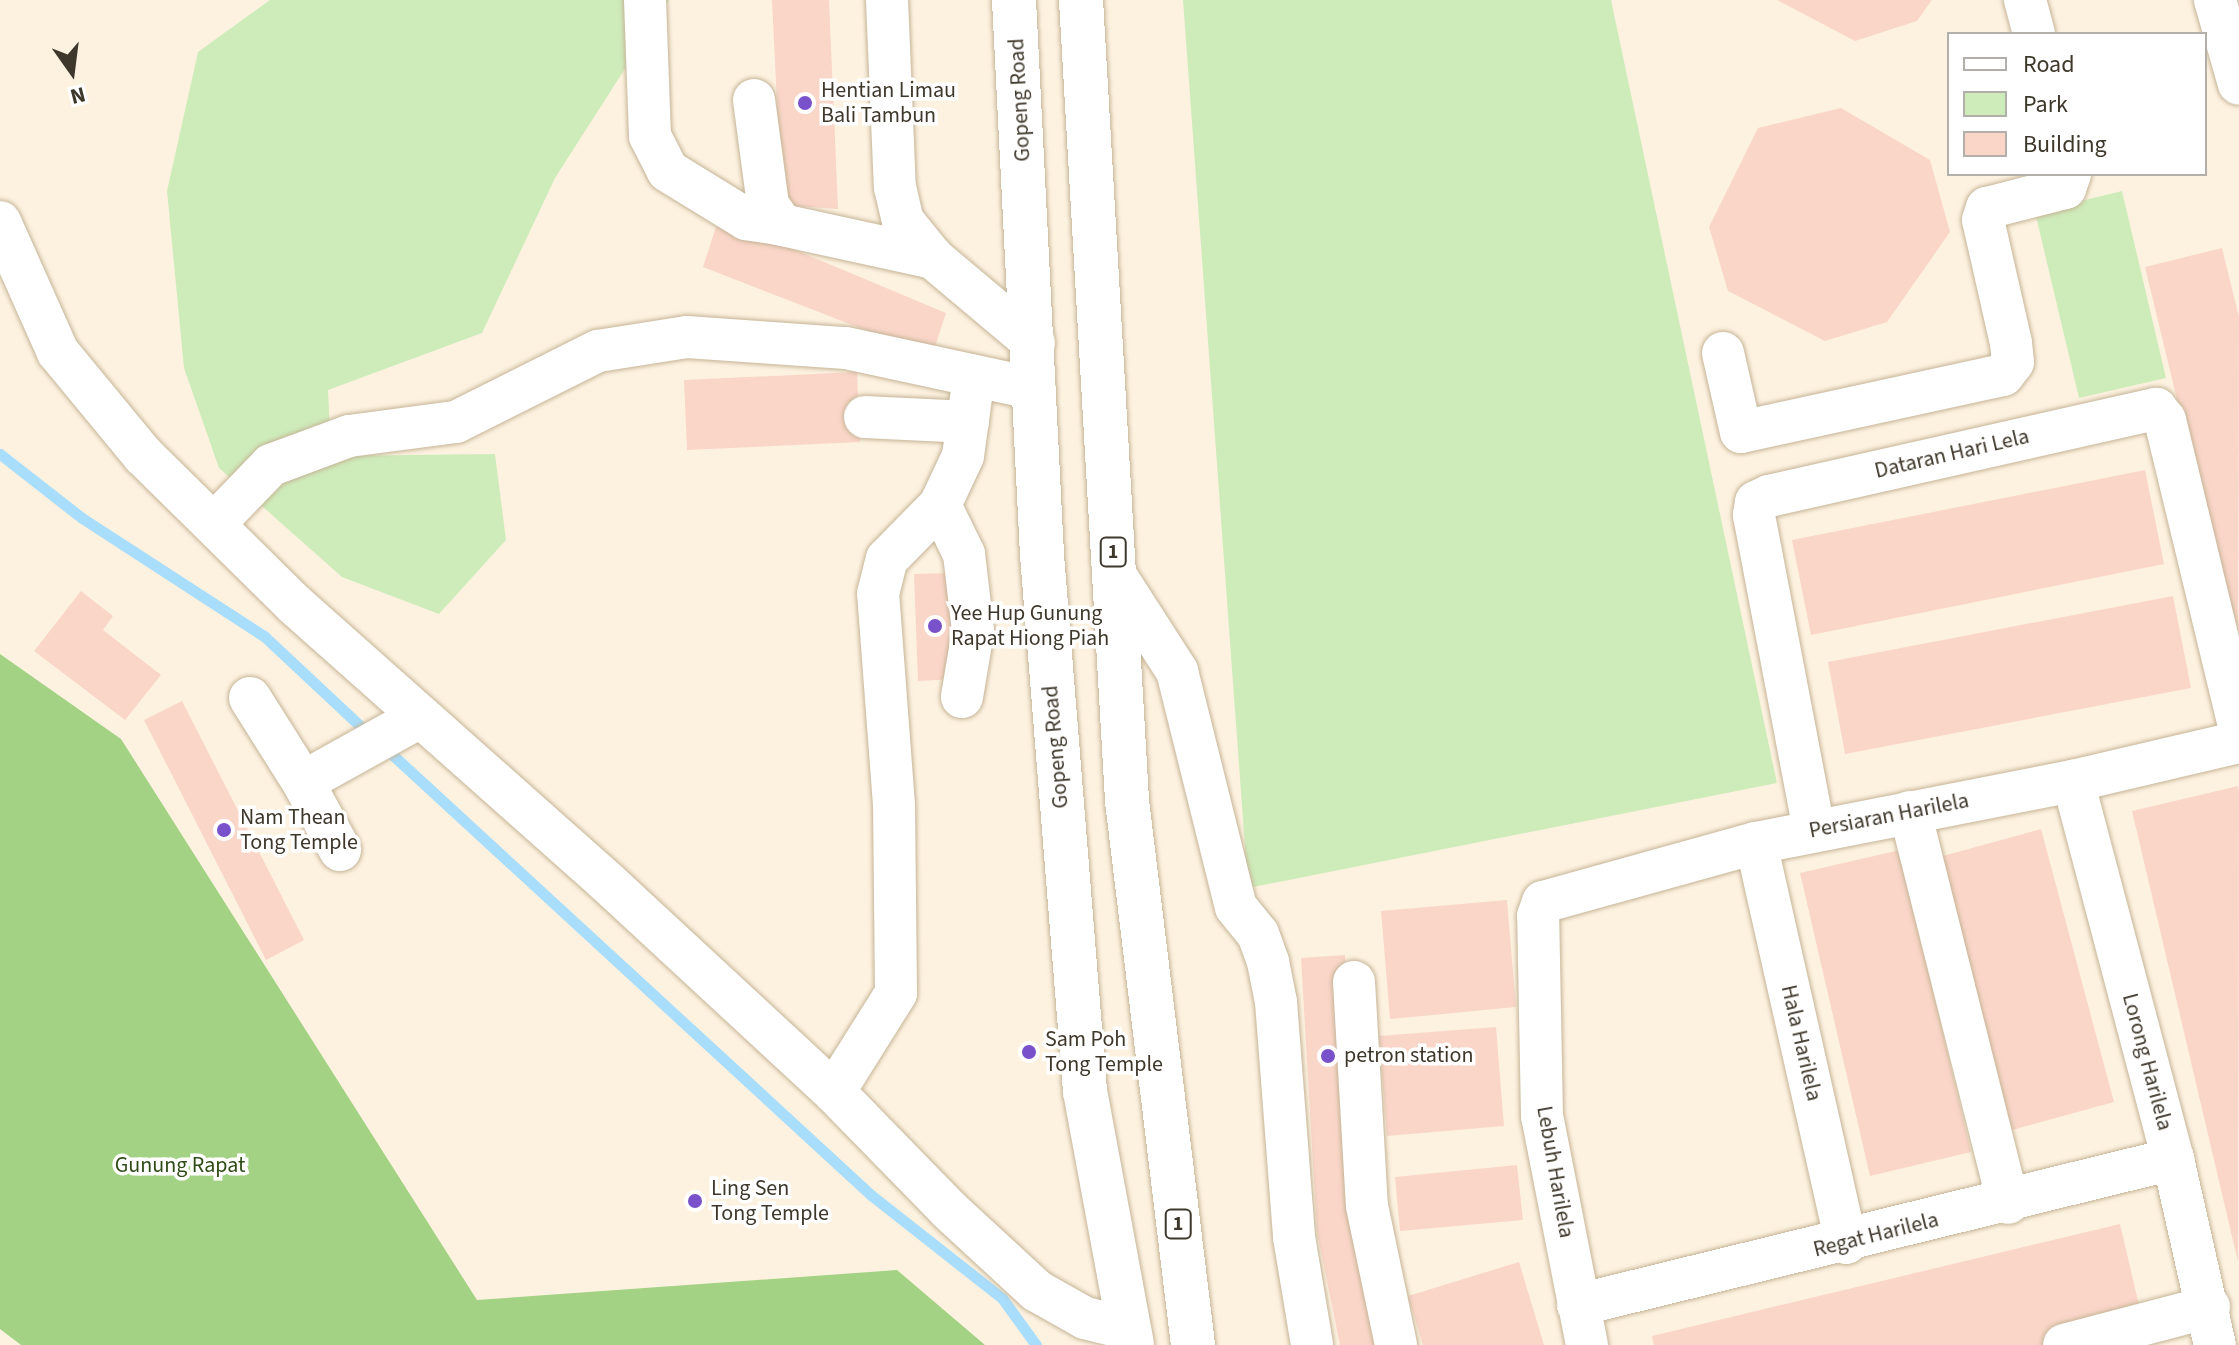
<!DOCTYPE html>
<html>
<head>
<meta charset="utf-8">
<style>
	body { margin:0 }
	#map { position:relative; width:2239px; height:1345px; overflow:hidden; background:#fdf2e0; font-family:"Source Sans 3",sans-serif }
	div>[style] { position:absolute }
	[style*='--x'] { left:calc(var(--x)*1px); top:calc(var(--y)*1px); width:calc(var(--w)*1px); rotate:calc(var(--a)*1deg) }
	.green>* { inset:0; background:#ceecba }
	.forest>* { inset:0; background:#a4d284 }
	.stream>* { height:11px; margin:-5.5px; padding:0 5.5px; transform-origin:5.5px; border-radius:5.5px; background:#a9ddfc }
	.building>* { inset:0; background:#fad6c8 }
	.roads { filter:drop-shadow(0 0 2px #c5b497) drop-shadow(0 0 2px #c5b497) }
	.minor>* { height:42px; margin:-21px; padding:0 21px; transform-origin:21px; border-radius:21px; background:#fff }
	.highway>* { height:44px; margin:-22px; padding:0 22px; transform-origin:22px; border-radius:22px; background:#fff }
	.dots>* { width:22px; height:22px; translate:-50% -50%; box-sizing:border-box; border:4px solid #fff; border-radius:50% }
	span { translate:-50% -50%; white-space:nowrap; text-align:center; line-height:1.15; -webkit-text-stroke:7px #fff; paint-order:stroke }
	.shield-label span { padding:2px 6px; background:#fff; border:2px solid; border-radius:6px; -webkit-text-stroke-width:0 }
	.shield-label { font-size:20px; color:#3e372b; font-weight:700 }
	.poi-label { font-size:22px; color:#3e372b }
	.left { translate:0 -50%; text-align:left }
	.street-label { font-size:22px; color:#3e372b }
	.park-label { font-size:22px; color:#2f4c17 }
	.legend { position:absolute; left:1947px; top:32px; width:260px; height:144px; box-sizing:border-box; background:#fff; border:2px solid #b2afaa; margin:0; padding:10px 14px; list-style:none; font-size:24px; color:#3e372b }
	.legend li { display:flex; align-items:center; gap:16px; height:40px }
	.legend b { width:40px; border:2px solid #b2afaa }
	.north { position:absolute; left:32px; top:32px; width:80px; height:80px; -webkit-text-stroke:6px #fff; paint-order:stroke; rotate:166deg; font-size:22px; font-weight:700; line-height:32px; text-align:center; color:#3e372b }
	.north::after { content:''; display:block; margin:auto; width:28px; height:36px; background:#3e372b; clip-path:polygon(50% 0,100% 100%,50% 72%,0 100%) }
</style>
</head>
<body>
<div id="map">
	<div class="green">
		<div style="clip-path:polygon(270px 0,669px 0,555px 178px,482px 333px,328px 390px,331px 456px,495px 454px,506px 540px,439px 614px,342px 577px,219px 468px,184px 368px,167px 191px,198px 52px)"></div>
		<div style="clip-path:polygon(1183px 0,1611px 0,1777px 783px,1248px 888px)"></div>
		<div style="clip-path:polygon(2122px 191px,2166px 378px,2079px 398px,2035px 212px)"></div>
	</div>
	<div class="forest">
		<div style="clip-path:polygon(0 654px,121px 739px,477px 1300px,897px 1270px,985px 1345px,21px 1345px,0 1329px)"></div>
	</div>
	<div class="stream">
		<div style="--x:0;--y:454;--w:104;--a:38"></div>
		<div style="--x:82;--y:518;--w:217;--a:33"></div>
		<div style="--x:264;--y:636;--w:146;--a:43.1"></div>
		<div style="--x:384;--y:747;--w:662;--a:42.61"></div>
		<div style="--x:871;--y:1195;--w:167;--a:38.2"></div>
		<div style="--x:1002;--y:1298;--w:58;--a:54.1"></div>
	</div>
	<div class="building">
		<div style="clip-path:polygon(772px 0,829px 0,838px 209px,782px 205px)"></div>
		<div style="clip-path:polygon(1777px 0,1932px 0,1917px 21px,1855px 41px)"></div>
		<div style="clip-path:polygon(1841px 108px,1930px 160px,1950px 232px,1887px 322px,1825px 341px,1728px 291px,1709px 227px,1758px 128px)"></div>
		<div style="clip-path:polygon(719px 218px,946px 313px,932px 356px,703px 267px)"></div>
		<div style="clip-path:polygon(2222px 248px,2239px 317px,2238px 652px,2145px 267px)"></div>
		<div style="clip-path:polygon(857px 372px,860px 442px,687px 450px,684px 380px)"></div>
		<div style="clip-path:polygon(2145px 470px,2164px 564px,1811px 635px,1792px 540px)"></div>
		<div style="clip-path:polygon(952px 573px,956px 679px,918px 681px,914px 574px)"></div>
		<div style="clip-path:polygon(81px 591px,113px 616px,103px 630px,161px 675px,125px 720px,34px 651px)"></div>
		<div style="clip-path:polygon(2173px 596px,2191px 688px,1845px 754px,1828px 662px)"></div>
		<div style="clip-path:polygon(182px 701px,304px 940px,266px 960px,144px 720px)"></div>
		<div style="clip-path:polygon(2238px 786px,2239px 793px,2238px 1262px,2132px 811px)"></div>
		<div style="clip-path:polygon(2041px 829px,2114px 1102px,2005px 1132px,1932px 859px)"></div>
		<div style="clip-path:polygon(1900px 850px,1971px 1152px,1870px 1176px,1800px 873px)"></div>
		<div style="clip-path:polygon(1507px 900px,1516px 1007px,1390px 1019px,1381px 911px)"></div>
		<div style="clip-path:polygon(1345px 955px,1357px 1151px,1382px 1345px,1340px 1345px,1317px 1232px,1301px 958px)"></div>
		<div style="clip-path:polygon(1496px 1027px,1504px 1126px,1387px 1136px,1379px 1036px)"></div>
		<div style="clip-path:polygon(1517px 1165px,1523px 1220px,1400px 1231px,1395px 1177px)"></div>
		<div style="clip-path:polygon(2120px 1224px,2143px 1322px,2047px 1345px,1654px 1345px,1652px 1336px)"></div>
		<div style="clip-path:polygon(1519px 1262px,1544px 1345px,1423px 1345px,1408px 1296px)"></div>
	</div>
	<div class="roads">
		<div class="minor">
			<div style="--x:645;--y:0;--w:136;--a:87.9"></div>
			<div style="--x:650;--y:136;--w:39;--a:63"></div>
			<div style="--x:668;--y:171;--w:92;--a:31.6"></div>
			<div style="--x:746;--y:219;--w:36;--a:9"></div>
			<div style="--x:887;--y:0;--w:187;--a:87.6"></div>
			<div style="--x:895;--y:187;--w:35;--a:77"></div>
			<div style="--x:903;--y:221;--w:48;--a:51"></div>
			<div style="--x:933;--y:258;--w:132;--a:40.1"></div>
			<div style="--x:2025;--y:0;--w:35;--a:75"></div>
			<div style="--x:2215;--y:0;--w:87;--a:74.1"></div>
			<div style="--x:754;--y:100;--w:106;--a:82.4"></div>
			<div style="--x:768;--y:205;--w:24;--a:55"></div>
			<div style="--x:782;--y:225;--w:155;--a:12.3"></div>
			<div style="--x:0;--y:222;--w:142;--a:66"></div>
			<div style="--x:58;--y:352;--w:134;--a:50.5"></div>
			<div style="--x:143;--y:455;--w:212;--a:44.6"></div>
			<div style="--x:294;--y:604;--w:419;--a:41.6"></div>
			<div style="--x:607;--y:882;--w:309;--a:42.8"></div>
			<div style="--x:834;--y:1092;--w:163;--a:45.7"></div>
			<div style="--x:948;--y:1209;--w:121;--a:42.7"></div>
			<div style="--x:1037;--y:1291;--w:55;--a:29.4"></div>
			<div style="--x:1085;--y:1318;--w:45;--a:14"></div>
			<div style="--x:1723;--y:353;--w:81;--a:77.2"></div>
			<div style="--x:1741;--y:432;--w:268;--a:-12.3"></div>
			<div style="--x:2003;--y:375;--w:16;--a:-52"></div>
			<div style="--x:2013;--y:362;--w:19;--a:-96"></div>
			<div style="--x:2011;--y:343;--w:126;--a:-102.8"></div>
			<div style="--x:1983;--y:220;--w:13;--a:-72"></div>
			<div style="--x:1987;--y:208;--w:81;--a:-14.4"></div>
			<div style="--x:2065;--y:188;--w:15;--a:-70"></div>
			<div style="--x:865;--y:417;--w:103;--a:2.8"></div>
			<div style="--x:940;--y:505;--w:55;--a:63.9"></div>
			<div style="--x:964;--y:554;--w:78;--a:83.3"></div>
			<div style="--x:973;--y:631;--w:67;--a:99.5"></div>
			<div style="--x:214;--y:524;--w:82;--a:-46"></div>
			<div style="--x:271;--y:465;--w:83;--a:-20.4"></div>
			<div style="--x:349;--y:436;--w:108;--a:-7.5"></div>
			<div style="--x:456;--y:422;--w:159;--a:-26.6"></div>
			<div style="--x:598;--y:351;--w:90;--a:-8.9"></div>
			<div style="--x:687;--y:337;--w:159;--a:4"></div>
			<div style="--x:846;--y:348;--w:193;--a:12.2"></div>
			<div style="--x:1114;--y:573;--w:117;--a:57.3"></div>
			<div style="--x:1177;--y:671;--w:243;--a:76"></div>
			<div style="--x:1236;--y:907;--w:35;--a:51"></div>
			<div style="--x:1258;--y:934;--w:30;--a:70"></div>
			<div style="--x:1268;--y:962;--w:41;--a:78.7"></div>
			<div style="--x:1276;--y:1002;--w:236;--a:85.6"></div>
			<div style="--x:1294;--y:1237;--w:109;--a:80.5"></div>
			<div style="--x:250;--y:698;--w:99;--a:57.8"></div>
			<div style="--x:2073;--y:781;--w:391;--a:75.2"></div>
			<div style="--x:2173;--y:1159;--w:191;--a:77.3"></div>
			<div style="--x:1910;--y:812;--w:403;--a:75.9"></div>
			<div style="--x:1814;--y:830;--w:321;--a:-100.8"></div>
			<div style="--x:1754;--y:515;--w:13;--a:-81"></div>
			<div style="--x:1756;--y:502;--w:14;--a:-25"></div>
			<div style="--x:1769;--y:496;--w:397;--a:-12.7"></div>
			<div style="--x:2156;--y:409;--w:14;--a:51"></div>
			<div style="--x:2165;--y:420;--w:314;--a:76.4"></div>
			<div style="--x:1756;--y:843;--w:410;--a:77.3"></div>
			<div style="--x:340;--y:850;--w:77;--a:-118.6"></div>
			<div style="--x:303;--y:782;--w:134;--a:-29.1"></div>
			<div style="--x:1354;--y:982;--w:224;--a:86.7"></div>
			<div style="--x:1367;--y:1206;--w:142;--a:78.2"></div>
			<div style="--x:834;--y:1092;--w:117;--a:-57.9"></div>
			<div style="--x:896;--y:993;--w:188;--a:-90.6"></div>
			<div style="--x:894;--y:805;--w:212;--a:-94.3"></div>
			<div style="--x:878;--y:594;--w:36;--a:-76"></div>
			<div style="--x:887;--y:559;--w:76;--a:-45.5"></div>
			<div style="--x:940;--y:505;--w:54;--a:-64.9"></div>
			<div style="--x:963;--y:456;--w:81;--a:-82.2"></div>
			<div style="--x:1578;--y:1305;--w:613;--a:-13.79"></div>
			<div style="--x:1587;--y:1345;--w:233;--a:-101.1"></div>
			<div style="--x:1542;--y:1116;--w:200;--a:-91.1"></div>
			<div style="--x:1538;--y:916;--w:15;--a:-70"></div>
			<div style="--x:1543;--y:902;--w:221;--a:-15.5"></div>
			<div style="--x:1756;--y:843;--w:323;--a:-11.1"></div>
			<div style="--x:2073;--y:781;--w:171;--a:-13.2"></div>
			<div style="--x:2064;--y:1345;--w:150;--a:-14.7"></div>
		</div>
		<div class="highway">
			<div style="--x:1014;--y:0;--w:556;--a:87.11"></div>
			<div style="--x:1042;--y:555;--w:538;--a:85.41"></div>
			<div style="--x:1085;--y:1091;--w:258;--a:79.5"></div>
			<div style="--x:1081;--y:0;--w:802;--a:86.71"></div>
			<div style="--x:1127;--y:801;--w:548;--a:83.08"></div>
		</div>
	</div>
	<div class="dots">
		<div style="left:805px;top:103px;background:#7851cb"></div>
		<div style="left:935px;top:626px;background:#7851cb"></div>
		<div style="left:224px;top:830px;background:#7851cb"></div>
		<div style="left:1029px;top:1052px;background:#7851cb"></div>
		<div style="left:1328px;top:1056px;background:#7851cb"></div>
		<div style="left:695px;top:1201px;background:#7851cb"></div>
	</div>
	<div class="shield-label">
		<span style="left:1113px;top:552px">1</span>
		<span style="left:1178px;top:1224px">1</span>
	</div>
	<div class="poi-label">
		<span class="left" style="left:821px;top:103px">Hentian Limau<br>Bali Tambun</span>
		<span class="left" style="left:951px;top:626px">Yee Hup Gunung<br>Rapat Hiong Piah</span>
		<span class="left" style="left:240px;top:830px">Nam Thean<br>Tong Temple</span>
		<span class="left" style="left:1045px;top:1052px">Sam Poh<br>Tong Temple</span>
		<span class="left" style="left:1344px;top:1056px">petron station</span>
		<span class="left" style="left:711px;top:1201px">Ling Sen<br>Tong Temple</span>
	</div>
	<div class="street-label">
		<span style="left:1020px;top:100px;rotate:-93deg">Gopeng Road</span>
		<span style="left:1952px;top:454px;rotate:-13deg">Dataran Hari Lela</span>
		<span style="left:1056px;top:747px;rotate:-95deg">Gopeng Road</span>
		<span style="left:1889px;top:816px;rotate:-11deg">Persiaran Harilela</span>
		<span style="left:1801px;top:1043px;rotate:77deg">Hala Harilela</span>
		<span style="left:2147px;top:1062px;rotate:75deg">Lorong Harilela</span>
		<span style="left:1555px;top:1172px;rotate:80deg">Lebuh Harilela</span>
		<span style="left:1876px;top:1235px;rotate:-14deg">Regat Harilela</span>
	</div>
	<div class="park-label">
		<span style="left:180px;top:1166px">Gunung Rapat</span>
	</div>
	<ul class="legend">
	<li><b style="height:10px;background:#fff"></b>Road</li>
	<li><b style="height:22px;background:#ceecba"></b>Park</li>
	<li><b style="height:22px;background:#fad6c8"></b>Building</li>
	</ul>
	<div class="north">N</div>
</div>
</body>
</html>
